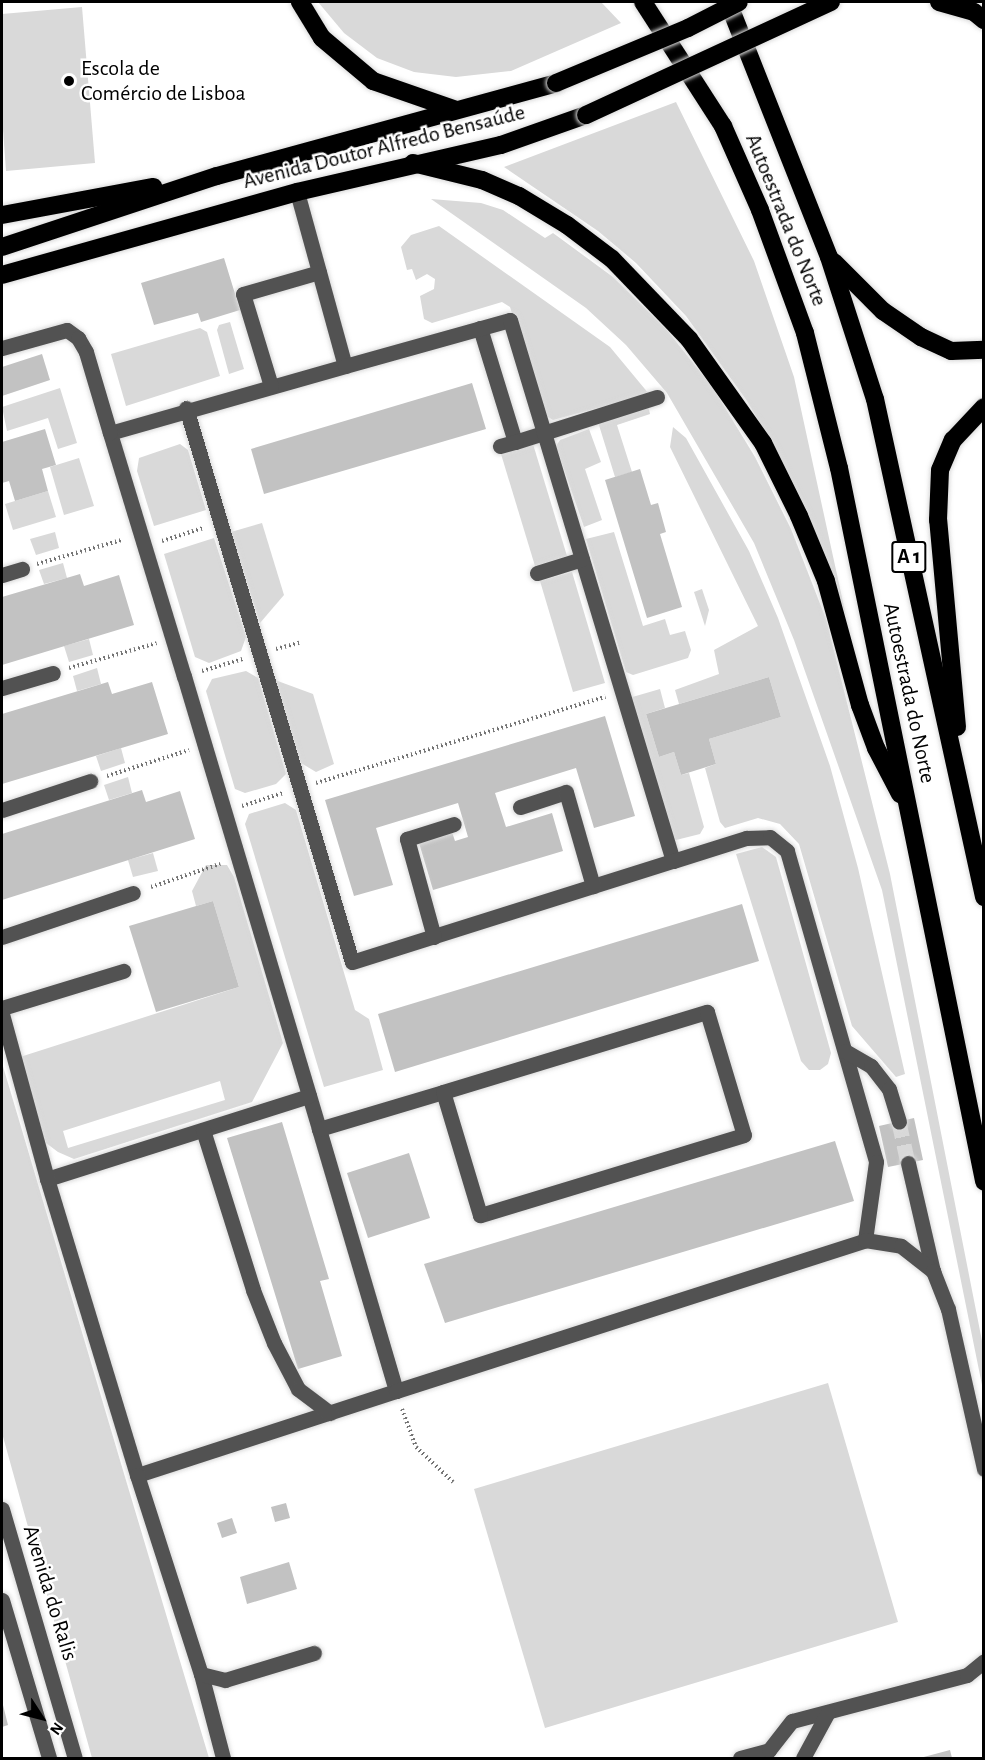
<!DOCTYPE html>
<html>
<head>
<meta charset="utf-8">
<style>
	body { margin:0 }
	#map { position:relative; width:985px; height:1760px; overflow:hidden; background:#fff; font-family:"Alegreya Sans",sans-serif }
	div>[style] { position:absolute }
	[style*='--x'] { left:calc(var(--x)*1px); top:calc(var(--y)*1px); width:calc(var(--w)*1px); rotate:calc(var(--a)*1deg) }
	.green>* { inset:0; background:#d9d9d9 }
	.building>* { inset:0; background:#c2c2c2 }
	.minor-tunnel>* { height:15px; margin-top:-7.5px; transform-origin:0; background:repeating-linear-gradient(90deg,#d9d9d9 0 15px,transparent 0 23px) }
	.path>* { height:4px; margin-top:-2px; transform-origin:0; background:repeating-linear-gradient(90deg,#747474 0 1.5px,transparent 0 4.5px) }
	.roads { filter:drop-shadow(0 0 2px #dbdbdb) drop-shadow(0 0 2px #dbdbdb) }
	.minor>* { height:15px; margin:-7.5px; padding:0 7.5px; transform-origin:7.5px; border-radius:7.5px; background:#525252 }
	.highway>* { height:18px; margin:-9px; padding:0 9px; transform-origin:9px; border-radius:9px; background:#000 }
	.bridges { filter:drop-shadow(0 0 2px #dbdbdb) drop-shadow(0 0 2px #dbdbdb) }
	.highway-bridge>* { height:18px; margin:-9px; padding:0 9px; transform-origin:9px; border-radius:9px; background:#000 }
	.dots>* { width:16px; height:16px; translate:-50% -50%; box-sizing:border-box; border:3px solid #fff; border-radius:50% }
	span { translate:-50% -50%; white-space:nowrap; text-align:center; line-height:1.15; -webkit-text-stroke:5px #fff; paint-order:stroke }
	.shield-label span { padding:2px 4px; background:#fff; border:2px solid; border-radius:4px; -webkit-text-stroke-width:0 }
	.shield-label { font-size:21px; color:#000; font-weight:700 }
	.poi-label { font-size:22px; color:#000 }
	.left { translate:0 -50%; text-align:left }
	.street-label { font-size:22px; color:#000 }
	.frame { position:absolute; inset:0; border:3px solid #000; pointer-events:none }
	.north { position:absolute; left:12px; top:1688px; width:60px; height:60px; -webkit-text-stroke:4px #fff; paint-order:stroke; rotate:126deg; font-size:16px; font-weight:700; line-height:24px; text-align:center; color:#000 }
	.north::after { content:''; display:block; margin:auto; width:21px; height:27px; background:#000; clip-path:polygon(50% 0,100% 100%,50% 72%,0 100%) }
</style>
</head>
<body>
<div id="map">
	<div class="green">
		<div style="clip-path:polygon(318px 2px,601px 2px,621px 23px,511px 71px,456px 77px,414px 72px,377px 58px,344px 33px)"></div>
		<div style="clip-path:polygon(82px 7px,95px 163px,6px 171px,2px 115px,2px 14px)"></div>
		<div style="clip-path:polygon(676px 102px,754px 261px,794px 377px,846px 616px,824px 552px,777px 452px,747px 401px,686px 316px,636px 263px,598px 231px,504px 167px)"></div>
		<div style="clip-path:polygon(431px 199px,481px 203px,503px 210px,545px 238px,553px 233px,613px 277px,666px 329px,713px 388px,755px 457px,791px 529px,826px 619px,890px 874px,983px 1346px,983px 1390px,882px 890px,794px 640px,754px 543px,667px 393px,626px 345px,586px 308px)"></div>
		<div style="clip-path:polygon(439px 226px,610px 347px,649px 394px,553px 420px,545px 415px,510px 307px,502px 302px,432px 323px,424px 319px,420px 296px,434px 289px,435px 279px,427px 274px,416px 280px,412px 269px,407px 270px,401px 247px,411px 235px)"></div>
		<div style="clip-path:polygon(230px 322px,244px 369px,229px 374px,217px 330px,219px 325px)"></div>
		<div style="clip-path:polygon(200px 328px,207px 332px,220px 376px,126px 406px,111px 354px)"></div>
		<div style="clip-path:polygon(60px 388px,77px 443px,58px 449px,48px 418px,7px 431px,2px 407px)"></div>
		<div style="clip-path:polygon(648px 406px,650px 414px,617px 425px,632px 472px,615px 477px,598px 422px)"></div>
		<div style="clip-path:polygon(673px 427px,686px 438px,749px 551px,778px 618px,830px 766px,858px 868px,905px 1074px,896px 1077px,852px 1026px,799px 844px,780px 824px,758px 818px,725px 828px,720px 822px,705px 768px,716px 764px,709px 739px,781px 717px,769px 677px,679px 704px,675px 690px,719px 674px,714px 650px,758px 626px,670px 447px)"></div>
		<div style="clip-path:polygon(589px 429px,601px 462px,585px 469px,602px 520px,584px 527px,556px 446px,560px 440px)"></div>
		<div style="clip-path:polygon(180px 444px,188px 450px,206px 510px,154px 526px,137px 471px,139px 458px)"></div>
		<div style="clip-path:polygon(533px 444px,567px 556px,535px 566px,501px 454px)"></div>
		<div style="clip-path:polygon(79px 458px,94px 506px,64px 515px,50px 467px)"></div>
		<div style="clip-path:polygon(48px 491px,56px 517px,13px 530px,5px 504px)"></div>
		<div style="clip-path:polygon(262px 523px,284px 595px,260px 623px,231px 532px)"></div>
		<div style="clip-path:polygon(55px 532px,59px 548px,36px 555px,30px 539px)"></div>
		<div style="clip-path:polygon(614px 532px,643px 626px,665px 619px,670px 635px,685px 631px,691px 650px,688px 658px,633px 675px,626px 672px,586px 539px)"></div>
		<div style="clip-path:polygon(214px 538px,246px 637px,241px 651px,209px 663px,195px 657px,164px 554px)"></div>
		<div style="clip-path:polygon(63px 563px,67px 578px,44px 584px,39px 570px)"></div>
		<div style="clip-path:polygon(572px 572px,605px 683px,573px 692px,540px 581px)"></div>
		<div style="clip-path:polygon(702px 589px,709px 610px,705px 626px,694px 592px)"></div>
		<div style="clip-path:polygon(89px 639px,93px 655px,69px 662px,64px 646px)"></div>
		<div style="clip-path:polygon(97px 668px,101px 684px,77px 691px,73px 676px)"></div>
		<div style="clip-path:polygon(246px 671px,258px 678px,286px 774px,276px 784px,245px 793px,235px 789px,206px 691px,212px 679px)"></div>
		<div style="clip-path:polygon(275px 680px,313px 694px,334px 764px,316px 772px,301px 763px)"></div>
		<div style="clip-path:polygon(660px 689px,665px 708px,646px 714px,659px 757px,674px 752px,681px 775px,689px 773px,704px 827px,700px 834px,676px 840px,670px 836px,629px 698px)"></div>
		<div style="clip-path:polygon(121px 748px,125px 763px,101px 771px,96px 756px)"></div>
		<div style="clip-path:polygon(128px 777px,132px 793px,109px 800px,104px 785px)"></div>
		<div style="clip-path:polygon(285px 803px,296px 810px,355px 1010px,369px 1019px,383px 1070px,324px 1087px,245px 824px,249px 814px)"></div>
		<div style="clip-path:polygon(762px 847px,776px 857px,831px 1053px,828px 1064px,820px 1070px,809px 1070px,801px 1061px,736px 854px)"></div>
		<div style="clip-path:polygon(153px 853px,158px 871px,133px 877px,128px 860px)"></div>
		<div style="clip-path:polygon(evenodd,206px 865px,227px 865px,234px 877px,283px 1043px,252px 1102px,74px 1159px,58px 1152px,46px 1143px,20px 1057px,239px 987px,213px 901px,196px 906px,192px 891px,206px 865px,220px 1081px,225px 1100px,68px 1148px,63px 1131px,220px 1081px)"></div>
		<div style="clip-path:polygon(2px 1063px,125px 1477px,209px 1758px,92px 1758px,2px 1433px)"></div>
		<div style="clip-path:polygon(828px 1383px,898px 1622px,545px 1728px,474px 1489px)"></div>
	</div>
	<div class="building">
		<div style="clip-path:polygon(224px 258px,240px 310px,201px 322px,198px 313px,154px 325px,141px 283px)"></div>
		<div style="clip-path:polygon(42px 354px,50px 380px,2px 396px,2px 367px)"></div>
		<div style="clip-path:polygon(472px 383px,486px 429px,264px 494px,251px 449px)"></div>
		<div style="clip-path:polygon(45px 429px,56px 465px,42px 469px,48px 491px,15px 501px,9px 481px,2px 483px,2px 442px)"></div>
		<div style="clip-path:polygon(640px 469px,651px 505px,658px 503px,666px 532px,660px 534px,682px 607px,647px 618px,605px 480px)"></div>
		<div style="clip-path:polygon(80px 574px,84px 586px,119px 575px,134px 625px,2px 665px,2px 597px)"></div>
		<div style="clip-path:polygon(769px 677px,781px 717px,709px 739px,716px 764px,681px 775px,674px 752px,659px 757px,646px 714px)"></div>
		<div style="clip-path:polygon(108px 682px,112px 694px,152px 682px,168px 734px,2px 784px,2px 714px)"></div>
		<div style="clip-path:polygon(605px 716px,635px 816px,594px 828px,576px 768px,495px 793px,506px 827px,552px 813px,563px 851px,433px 890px,419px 843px,452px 832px,455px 841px,468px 837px,458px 803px,376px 828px,393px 885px,354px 896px,325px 800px)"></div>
		<div style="clip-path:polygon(142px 790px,146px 802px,180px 791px,195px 839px,2px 900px,2px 834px)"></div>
		<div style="clip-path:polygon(213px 901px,239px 987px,156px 1012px,129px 926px)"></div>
		<div style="clip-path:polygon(742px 904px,759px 961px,395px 1072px,378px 1014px)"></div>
		<div style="clip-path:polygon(914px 1118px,923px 1160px,888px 1167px,879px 1126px)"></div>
		<div style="clip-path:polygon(282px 1122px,329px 1279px,320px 1281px,342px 1356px,298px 1369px,227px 1138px)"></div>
		<div style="clip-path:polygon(835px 1141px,854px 1201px,445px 1323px,424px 1264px)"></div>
		<div style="clip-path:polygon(409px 1153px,430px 1218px,368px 1238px,347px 1173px)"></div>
		<div style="clip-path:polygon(286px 1503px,290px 1518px,275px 1522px,271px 1507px)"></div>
		<div style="clip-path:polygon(232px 1518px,237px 1533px,222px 1538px,217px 1523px)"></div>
		<div style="clip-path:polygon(289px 1562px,297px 1589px,247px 1604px,240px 1577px)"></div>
		<div style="clip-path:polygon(2px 1701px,8px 1725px,2px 1727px)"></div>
		<div style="clip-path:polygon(950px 1750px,952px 1758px,920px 1758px)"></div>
	</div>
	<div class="minor-tunnel">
		<div style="--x:899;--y:1122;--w:42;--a:77.6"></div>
	</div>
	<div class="path">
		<div style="--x:162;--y:541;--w:43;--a:-17.6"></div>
		<div style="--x:37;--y:564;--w:88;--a:-15.8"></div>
		<div style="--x:276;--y:649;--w:24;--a:-15"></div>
		<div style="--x:69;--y:668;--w:91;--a:-15.9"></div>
		<div style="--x:202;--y:671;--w:43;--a:-16.3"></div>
		<div style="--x:107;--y:776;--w:86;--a:-17.6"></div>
		<div style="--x:316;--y:783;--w:302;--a:-16.6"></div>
		<div style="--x:242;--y:806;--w:43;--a:-17.6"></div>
		<div style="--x:151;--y:887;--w:73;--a:-18.4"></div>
		<div style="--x:402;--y:1409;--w:40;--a:69.8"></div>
		<div style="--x:416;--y:1447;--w:51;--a:43.4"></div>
	</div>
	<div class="roads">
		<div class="minor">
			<div style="--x:297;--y:192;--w:180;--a:74.6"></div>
			<div style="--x:345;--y:366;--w:244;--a:164.1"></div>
			<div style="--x:110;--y:433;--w:254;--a:73.1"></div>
			<div style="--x:184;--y:676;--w:473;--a:73.4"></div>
			<div style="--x:319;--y:1129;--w:273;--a:73.6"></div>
			<div style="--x:396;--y:1391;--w:272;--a:162"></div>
			<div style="--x:137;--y:1475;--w:309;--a:-106.9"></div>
			<div style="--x:47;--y:1179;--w:275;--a:-17.6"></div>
			<div style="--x:480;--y:328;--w:119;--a:72.9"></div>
			<div style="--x:515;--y:442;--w:149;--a:-17.6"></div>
			<div style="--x:2;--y:348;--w:67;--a:-15.5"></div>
			<div style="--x:67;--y:330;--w:14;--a:36"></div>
			<div style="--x:78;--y:338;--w:16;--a:60"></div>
			<div style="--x:86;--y:352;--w:84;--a:73.5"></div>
			<div style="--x:345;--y:366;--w:171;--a:-15.6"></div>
			<div style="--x:510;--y:320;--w:565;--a:73.23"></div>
			<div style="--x:673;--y:861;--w:77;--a:-17.5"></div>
			<div style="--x:746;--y:838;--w:24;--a:-2"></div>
			<div style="--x:770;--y:837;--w:22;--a:39"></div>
			<div style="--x:787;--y:851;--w:323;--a:74"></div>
			<div style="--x:876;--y:1162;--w:79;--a:98"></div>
			<div style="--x:271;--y:386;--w:96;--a:-106.9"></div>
			<div style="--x:243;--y:294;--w:79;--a:-16.1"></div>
			<div style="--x:186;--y:408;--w:578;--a:73.32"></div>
			<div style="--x:352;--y:962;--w:337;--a:-17.5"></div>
			<div style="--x:500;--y:446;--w:16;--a:-15"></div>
			<div style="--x:537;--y:573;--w:47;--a:-17.3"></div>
			<div style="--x:2;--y:575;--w:21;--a:-17"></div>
			<div style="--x:2;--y:688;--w:53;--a:-16.4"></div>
			<div style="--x:520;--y:807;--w:48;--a:-18.1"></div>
			<div style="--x:566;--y:792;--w:98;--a:74"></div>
			<div style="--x:2;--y:810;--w:93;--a:-18.2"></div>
			<div style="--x:2;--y:937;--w:138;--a:-18.6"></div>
			<div style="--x:434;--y:937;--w:102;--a:-105.4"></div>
			<div style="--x:407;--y:839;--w:49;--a:-17.7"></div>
			<div style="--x:2;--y:1008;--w:127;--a:-17"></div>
			<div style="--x:2;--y:1014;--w:171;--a:74.7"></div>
			<div style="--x:845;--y:1051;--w:30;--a:30"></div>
			<div style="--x:871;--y:1066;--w:29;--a:52"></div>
			<div style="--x:889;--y:1089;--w:34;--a:73"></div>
			<div style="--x:319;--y:1129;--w:129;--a:-16.6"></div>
			<div style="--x:443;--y:1092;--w:276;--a:-16.9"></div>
			<div style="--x:707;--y:1012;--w:128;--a:73.3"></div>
			<div style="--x:744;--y:1135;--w:276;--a:163.1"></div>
			<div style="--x:480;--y:1215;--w:128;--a:-106.7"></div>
			<div style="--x:203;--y:1130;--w:168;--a:72.6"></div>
			<div style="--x:253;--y:1290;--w:57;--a:68.4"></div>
			<div style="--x:274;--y:1343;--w:52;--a:62.4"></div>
			<div style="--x:298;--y:1389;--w:40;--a:37"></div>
			<div style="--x:908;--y:1163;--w:111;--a:77"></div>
			<div style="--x:396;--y:1391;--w:493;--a:-17.8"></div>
			<div style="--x:865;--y:1240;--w:36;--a:9"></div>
			<div style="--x:901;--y:1246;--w:41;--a:38"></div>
			<div style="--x:933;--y:1271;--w:41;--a:68.5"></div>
			<div style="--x:948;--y:1309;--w:164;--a:77.3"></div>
			<div style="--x:137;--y:1475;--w:209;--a:72.2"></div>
			<div style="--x:201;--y:1674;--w:87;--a:75.3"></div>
			<div style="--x:2;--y:1509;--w:259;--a:73.7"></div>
			<div style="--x:2;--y:1600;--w:165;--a:73.4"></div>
			<div style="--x:201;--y:1674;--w:25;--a:14"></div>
			<div style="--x:225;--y:1680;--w:93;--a:-16.9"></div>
			<div style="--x:740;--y:1758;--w:30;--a:-15"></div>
			<div style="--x:769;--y:1750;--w:37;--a:-52"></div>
			<div style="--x:792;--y:1721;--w:181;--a:-14.7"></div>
			<div style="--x:967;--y:1675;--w:22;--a:-39"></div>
			<div style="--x:803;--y:1758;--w:52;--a:-61.5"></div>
		</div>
		<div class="highway">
			<div style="--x:300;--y:2;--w:42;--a:58.6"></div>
			<div style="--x:322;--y:38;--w:67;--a:40.1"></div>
			<div style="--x:373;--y:81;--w:86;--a:19.1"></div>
			<div style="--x:643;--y:2;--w:148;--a:57.2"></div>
			<div style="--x:723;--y:126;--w:92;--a:66.2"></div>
			<div style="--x:760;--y:210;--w:131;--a:69.9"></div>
			<div style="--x:805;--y:333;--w:139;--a:75.9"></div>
			<div style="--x:839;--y:468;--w:728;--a:78.5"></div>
			<div style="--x:728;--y:2;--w:274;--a:68.4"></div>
			<div style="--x:829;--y:257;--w:149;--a:72.1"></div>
			<div style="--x:875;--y:399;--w:510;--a:77.65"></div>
			<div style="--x:939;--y:2;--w:36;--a:16"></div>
			<div style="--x:974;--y:12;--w:13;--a:39"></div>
			<div style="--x:413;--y:163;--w:71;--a:13.8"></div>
			<div style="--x:482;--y:180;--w:40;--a:23.4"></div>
			<div style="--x:519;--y:196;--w:56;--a:31.1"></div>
			<div style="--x:567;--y:225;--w:56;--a:37.1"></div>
			<div style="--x:612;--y:259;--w:111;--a:46.1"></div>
			<div style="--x:689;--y:339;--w:128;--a:54.6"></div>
			<div style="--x:763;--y:443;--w:81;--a:63.7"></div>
			<div style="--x:799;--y:516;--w:70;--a:67.4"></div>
			<div style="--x:826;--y:581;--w:129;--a:74.7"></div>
			<div style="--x:860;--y:705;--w:46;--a:69.6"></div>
			<div style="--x:876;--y:748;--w:52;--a:62.4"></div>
			<div style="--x:2;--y:215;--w:154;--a:-10.5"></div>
			<div style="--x:2;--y:247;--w:226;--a:-18.3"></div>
			<div style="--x:217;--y:176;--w:352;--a:-15.3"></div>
			<div style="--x:834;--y:262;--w:69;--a:45"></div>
			<div style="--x:883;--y:311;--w:46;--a:34.4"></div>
			<div style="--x:921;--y:337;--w:33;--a:25"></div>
			<div style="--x:951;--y:351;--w:33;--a:-2"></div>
			<div style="--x:2;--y:275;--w:306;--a:-15.7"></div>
			<div style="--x:297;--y:192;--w:209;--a:-13"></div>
			<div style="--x:501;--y:145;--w:90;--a:-19.4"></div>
			<div style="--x:957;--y:727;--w:208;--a:-95.2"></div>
			<div style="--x:938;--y:520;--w:50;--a:-87.7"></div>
			<div style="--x:940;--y:470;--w:33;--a:-67"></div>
			<div style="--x:953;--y:440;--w:45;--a:-46.8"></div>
		</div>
	</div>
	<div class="bridges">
		<div class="highway-bridge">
			<div style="--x:556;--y:83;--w:143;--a:-22.6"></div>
			<div style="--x:688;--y:28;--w:57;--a:-27"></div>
			<div style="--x:586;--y:115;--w:270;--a:-24.8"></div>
		</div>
	</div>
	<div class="dots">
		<div style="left:69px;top:81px;background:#000"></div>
	</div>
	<div class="shield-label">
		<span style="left:909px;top:557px">A 1</span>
	</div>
	<div class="poi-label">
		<span class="left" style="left:81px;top:81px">Escola de<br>Comércio de Lisboa</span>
	</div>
	<div class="street-label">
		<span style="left:384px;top:147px;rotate:-14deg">Avenida Doutor Alfredo Bensaúde</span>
		<span style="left:786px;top:220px;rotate:68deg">Autoestrada do Norte</span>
		<span style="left:909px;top:693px;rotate:78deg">Autoestrada do Norte</span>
		<span style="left:50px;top:1593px;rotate:73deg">Avenida do Ralis</span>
	</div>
	<div class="frame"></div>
	<div class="north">N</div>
</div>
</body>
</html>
